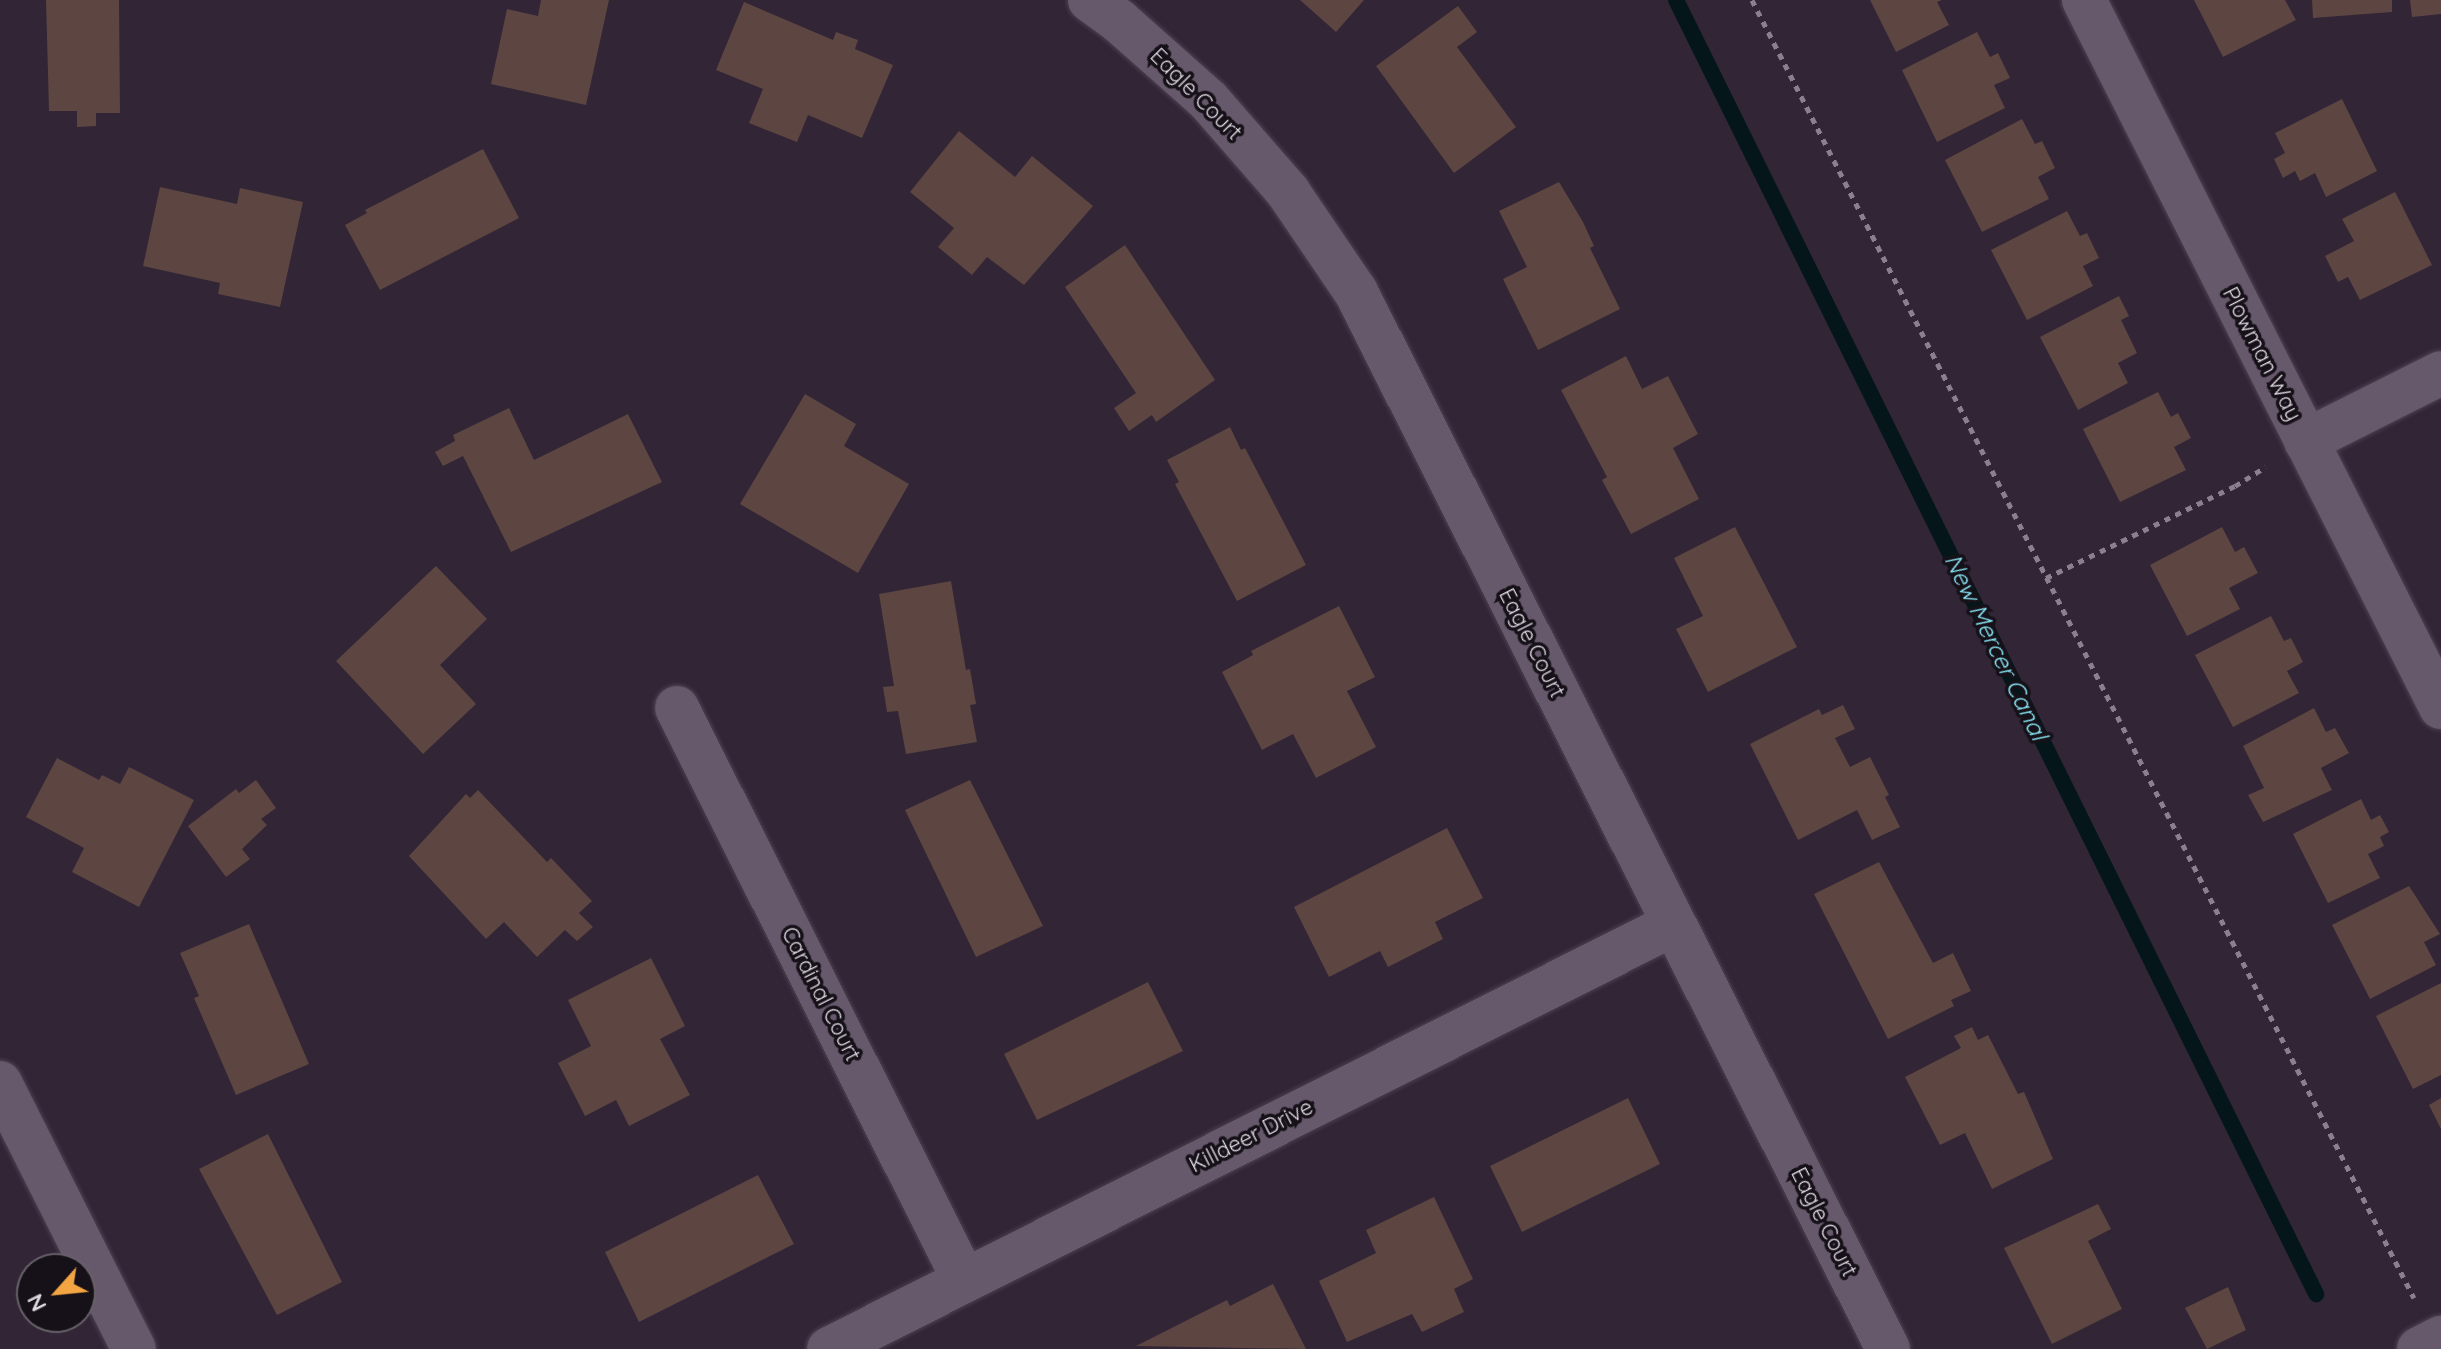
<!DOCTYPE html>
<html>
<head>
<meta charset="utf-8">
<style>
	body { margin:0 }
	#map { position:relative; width:2441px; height:1349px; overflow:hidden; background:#312536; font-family:Quicksand,sans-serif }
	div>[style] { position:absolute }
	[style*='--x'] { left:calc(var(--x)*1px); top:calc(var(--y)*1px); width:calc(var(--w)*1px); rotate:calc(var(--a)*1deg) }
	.stream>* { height:16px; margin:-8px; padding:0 8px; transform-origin:8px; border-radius:8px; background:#05161a }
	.building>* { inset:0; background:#5d4541 }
	.path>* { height:5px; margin-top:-2.5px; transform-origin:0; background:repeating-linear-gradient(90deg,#8a808e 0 6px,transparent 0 12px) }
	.roads { filter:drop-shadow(0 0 2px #4c4250) drop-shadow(0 0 2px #4c4250) }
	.street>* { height:44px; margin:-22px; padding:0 22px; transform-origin:22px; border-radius:22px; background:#67596c }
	span { translate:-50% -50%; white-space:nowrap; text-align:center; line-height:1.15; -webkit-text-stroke:7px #161118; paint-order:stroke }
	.street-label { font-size:22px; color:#dfd7e2 }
	.water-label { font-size:24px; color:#88e4f5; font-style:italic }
	.north { position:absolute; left:16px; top:1253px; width:80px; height:80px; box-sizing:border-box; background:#161118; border:2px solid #666069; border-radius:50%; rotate:243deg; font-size:22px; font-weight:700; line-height:32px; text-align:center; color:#dfd7e2 }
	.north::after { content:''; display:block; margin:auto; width:28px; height:36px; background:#f2a542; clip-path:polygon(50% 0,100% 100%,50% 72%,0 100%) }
</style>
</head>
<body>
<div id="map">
	<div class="stream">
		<div style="--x:1676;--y:0;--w:1444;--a:63.68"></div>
	</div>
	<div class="building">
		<div style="clip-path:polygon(46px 0,119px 0,120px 113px,96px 113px,96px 126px,77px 127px,77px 111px,49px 111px)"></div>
		<div style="clip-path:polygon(541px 0,609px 0,586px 105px,491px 84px,507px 9px,538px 16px)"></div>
		<div style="clip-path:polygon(1300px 0,1364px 0,1336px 32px)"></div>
		<div style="clip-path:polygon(1870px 0,1942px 0,1937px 2px,1949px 25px,1896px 52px)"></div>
		<div style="clip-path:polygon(2194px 0,2285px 0,2296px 20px,2223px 57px)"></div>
		<div style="clip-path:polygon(2312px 0,2392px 0,2392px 12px,2313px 18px)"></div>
		<div style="clip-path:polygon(2410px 0,2441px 0,2441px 14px,2412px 17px)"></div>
		<div style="clip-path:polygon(744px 2px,833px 40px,836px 32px,858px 40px,855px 49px,893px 65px,862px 138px,808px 115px,797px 142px,749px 123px,763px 89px,716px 70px)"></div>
		<div style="clip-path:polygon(1458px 6px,1477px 32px,1457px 47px,1516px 127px,1454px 173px,1376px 66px)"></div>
		<div style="clip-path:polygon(1977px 32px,1990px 57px,1998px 53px,2010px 78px,1994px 85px,2005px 108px,1937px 142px,1902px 70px)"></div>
		<div style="clip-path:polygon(2342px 99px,2377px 171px,2326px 197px,2315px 173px,2300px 181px,2295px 171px,2283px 178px,2274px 159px,2285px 153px,2275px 133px)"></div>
		<div style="clip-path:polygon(2022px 119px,2035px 144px,2042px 141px,2055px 168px,2038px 177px,2049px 199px,1982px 232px,1945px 160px)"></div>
		<div style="clip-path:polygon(959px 131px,1015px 177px,1032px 156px,1093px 206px,1024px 285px,987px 257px,972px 275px,938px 247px,954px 228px,910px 192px)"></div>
		<div style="clip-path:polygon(483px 149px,519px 218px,380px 290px,345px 225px,367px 213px,365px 210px)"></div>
		<div style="clip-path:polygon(1559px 182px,1583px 222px,1594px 246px,1590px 248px,1620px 309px,1538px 350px,1503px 279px,1527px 267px,1499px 211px)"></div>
		<div style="clip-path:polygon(160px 187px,237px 204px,240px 188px,303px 202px,280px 307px,218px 294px,220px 283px,143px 266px)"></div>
		<div style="clip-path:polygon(2395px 192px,2432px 265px,2360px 300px,2348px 277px,2338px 282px,2325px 256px,2354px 241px,2342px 219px)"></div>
		<div style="clip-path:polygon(2067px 211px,2080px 236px,2087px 233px,2099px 258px,2083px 266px,2093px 286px,2027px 320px,1991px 250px)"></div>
		<div style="clip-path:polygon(1125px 245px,1215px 380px,1156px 422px,1152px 415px,1129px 431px,1114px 408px,1136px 393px,1065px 287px)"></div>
		<div style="clip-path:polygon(2119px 296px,2129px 316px,2121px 320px,2137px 353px,2118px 363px,2128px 383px,2078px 410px,2040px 337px)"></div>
		<div style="clip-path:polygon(1626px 356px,1642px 389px,1668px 376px,1698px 434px,1673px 448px,1699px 499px,1631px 534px,1602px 480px,1607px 477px,1561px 390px)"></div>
		<div style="clip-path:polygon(2158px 392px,2171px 417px,2178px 413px,2191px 438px,2174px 447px,2186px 470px,2120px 502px,2083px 429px)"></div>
		<div style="clip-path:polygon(805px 394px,856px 424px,844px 446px,909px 484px,858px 573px,740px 504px)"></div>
		<div style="clip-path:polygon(509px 408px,534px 460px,628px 414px,662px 482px,511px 552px,463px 456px,443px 466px,435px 452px,455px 441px,453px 435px)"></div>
		<div style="clip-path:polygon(1230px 427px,1241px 450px,1245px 448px,1306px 565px,1237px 601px,1175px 484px,1179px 482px,1167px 460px)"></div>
		<div style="clip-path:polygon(1735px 527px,1797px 647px,1708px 692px,1676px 629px,1703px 616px,1674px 558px)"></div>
		<div style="clip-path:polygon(2222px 527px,2235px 552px,2244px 547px,2258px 573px,2229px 588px,2240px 609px,2187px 636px,2150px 565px)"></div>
		<div style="clip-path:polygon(436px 566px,487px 619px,440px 665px,476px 704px,423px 754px,336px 661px)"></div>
		<div style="clip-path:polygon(951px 581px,966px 670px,970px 669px,976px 704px,970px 705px,977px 742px,906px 754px,898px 711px,887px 712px,883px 687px,894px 686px,879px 594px)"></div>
		<div style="clip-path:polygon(1339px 606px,1375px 677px,1347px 691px,1376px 747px,1316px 778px,1293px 734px,1262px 750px,1222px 672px,1253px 655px,1251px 651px)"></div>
		<div style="clip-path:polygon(2271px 616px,2284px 641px,2291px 638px,2303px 662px,2287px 671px,2299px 693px,2233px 727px,2195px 655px)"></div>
		<div style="clip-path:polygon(1843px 705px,1855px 729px,1835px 738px,1850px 767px,1870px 757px,1889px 795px,1885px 797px,1900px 827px,1872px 840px,1857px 810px,1798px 840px,1750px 744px,1819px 709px,1822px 715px)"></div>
		<div style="clip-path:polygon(2314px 708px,2326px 732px,2335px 728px,2349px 753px,2321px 768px,2332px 790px,2263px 822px,2248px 795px,2264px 788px,2243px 746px)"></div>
		<div style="clip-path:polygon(57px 758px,99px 780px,102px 775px,120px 784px,129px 767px,194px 800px,139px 907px,72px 872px,84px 848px,26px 817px)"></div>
		<div style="clip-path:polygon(256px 780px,276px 808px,261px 819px,267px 825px,242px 849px,250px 859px,226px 877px,188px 826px,236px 789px,239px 793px)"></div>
		<div style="clip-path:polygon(970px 780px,1043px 926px,976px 957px,905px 810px)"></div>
		<div style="clip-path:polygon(478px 790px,547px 862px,551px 858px,592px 901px,579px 913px,593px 927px,577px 941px,565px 930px,537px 957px,504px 922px,486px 939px,409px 856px,466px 794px,470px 798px)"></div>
		<div style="clip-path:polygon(2361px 799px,2371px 820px,2380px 815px,2389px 832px,2380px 837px,2384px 846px,2368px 854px,2380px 878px,2328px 903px,2293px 834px)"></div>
		<div style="clip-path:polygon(1447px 828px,1483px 898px,1435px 922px,1443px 939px,1388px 967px,1380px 951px,1329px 977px,1294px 907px)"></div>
		<div style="clip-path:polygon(1879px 862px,1933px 963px,1953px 953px,1971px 991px,1951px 1000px,1954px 1006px,1888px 1039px,1814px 894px)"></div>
		<div style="clip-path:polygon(2409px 886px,2440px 934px,2424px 942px,2436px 965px,2370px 999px,2332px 925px)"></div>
		<div style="clip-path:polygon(249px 924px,309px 1064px,236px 1095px,194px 998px,199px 996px,180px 953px)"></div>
		<div style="clip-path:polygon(651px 958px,685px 1026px,660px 1039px,690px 1095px,629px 1126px,616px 1100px,585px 1116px,558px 1063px,591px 1046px,568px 1000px)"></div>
		<div style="clip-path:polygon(1148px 982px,1183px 1051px,1037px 1120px,1004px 1054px)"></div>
		<div style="clip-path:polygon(2441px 983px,2441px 1075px,2413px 1089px,2376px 1016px)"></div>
		<div style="clip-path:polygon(1972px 1027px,1978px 1040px,1988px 1035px,2018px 1094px,2024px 1092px,2053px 1159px,1992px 1189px,1965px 1133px,1940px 1145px,1905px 1077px,1961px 1048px,1954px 1036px)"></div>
		<div style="clip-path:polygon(1628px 1098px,1660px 1164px,1522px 1232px,1490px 1166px)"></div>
		<div style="clip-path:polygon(2441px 1098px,2441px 1129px,2429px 1105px)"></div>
		<div style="clip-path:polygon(268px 1134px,342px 1282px,277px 1315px,199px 1169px)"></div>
		<div style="clip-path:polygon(758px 1175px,794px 1244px,639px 1322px,605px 1252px)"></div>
		<div style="clip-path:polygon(1434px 1197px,1473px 1279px,1454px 1289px,1464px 1312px,1422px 1332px,1412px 1314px,1347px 1342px,1319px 1281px,1376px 1253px,1366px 1230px)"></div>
		<div style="clip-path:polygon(2098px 1204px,2111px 1229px,2088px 1241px,2122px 1309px,2052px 1344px,2004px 1248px)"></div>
		<div style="clip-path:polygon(1273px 1284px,1306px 1349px,1136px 1346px,1227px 1300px,1230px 1306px)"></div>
		<div style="clip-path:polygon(2228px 1287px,2246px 1330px,2207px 1349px,2185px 1308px)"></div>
	</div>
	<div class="path">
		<div style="--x:1752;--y:0;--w:1457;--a:62.98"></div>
		<div style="--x:2046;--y:578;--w:210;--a:-26"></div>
		<div style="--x:2235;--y:486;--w:36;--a:-32"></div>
	</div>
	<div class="roads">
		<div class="street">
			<div style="--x:1090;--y:0;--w:36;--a:36"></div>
			<div style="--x:1119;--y:21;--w:120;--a:41.6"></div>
			<div style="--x:1209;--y:101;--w:121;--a:49"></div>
			<div style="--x:1288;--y:192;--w:121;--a:55.8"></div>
			<div style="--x:1356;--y:292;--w:1183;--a:63.28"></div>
			<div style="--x:2084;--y:0;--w:792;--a:63.21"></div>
			<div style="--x:2306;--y:441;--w:151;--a:-26.7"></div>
			<div style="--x:677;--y:708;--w:640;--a:63.35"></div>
			<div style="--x:0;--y:1083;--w:298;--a:63.3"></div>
			<div style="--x:829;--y:1349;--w:946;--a:-26.7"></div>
			<div style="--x:2419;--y:1349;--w:25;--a:-27"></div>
		</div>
	</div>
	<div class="street-label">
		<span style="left:1196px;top:94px;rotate:45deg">Eagle Court</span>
		<span style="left:2262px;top:354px;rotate:63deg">Plowman Way</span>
		<span style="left:1532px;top:643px;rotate:63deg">Eagle Court</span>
		<span style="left:821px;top:994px;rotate:63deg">Cardinal Court</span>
		<span style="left:1251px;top:1136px;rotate:-27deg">Killdeer Drive</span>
		<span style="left:1824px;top:1222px;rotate:63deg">Eagle Court</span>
	</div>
	<div class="water-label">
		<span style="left:1996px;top:647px;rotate:64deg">New Mercer Canal</span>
	</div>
	<div class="north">N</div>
</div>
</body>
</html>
